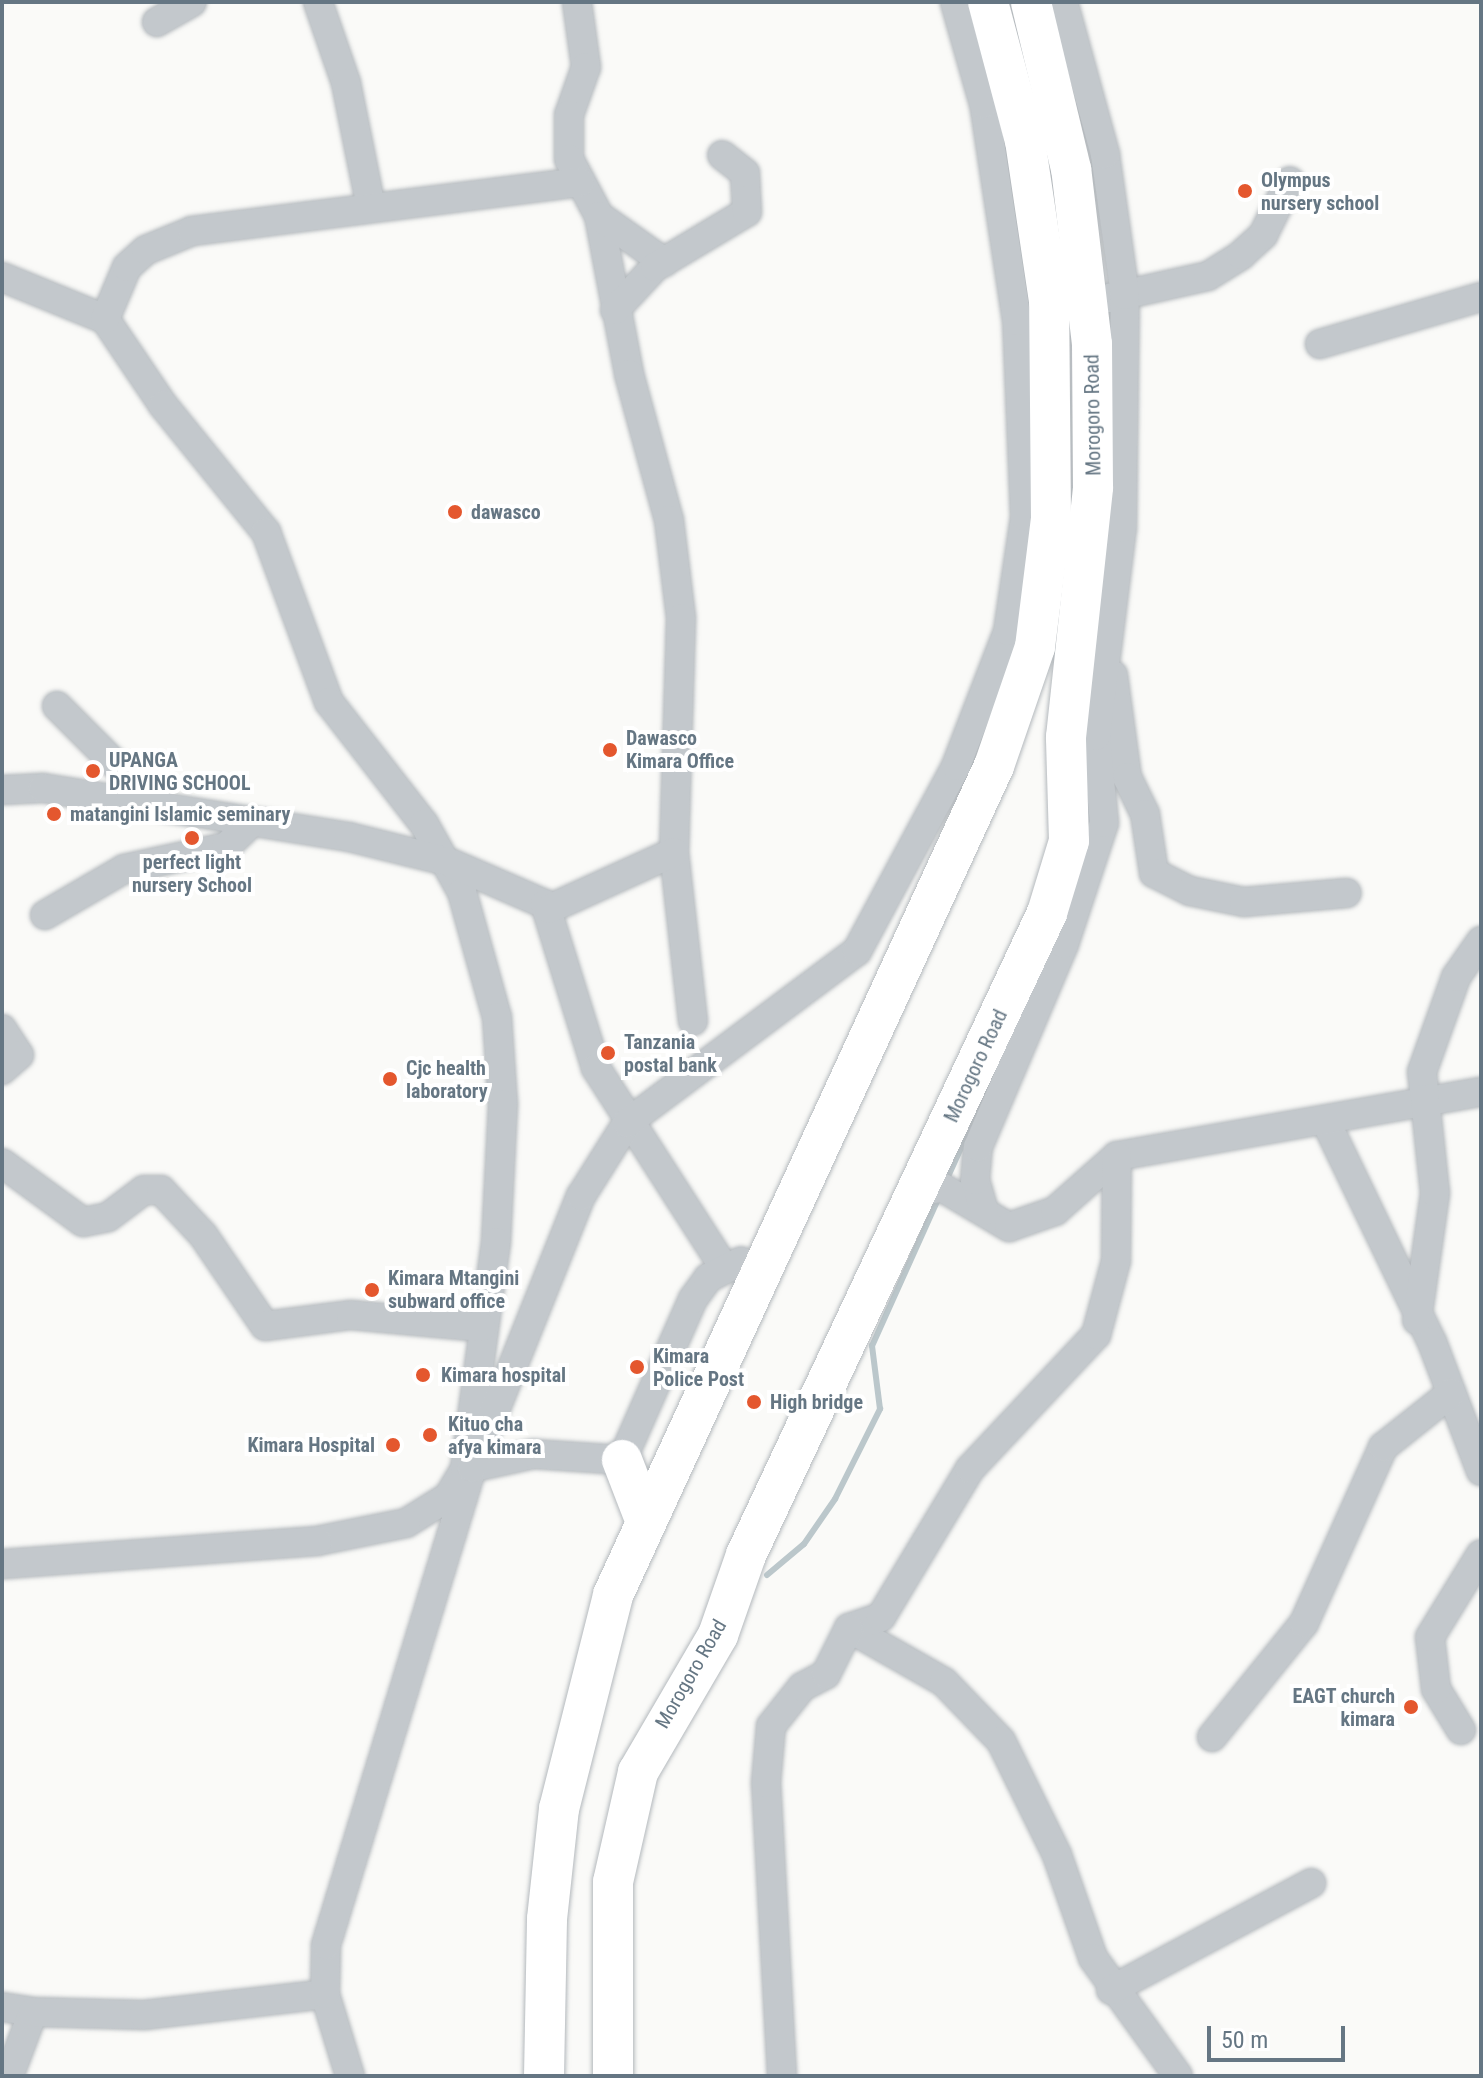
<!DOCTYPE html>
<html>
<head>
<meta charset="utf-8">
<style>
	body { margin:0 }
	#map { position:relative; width:1483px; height:2078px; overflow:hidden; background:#fafaf8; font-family:"Roboto Condensed",sans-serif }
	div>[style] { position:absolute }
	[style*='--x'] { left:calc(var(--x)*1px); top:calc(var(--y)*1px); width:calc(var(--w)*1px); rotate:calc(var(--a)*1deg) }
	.stream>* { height:6px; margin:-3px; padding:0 3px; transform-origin:3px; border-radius:3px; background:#bbc7cb }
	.roads { filter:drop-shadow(0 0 2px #b4b9bd) drop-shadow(0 0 2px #b4b9bd) }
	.minor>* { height:28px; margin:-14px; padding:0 14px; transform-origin:14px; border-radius:14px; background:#c3c8cc }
	.highway>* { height:40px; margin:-20px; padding:0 20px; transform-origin:20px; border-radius:20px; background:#fff }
	.dots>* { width:22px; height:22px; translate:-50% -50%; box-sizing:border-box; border:4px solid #fff; border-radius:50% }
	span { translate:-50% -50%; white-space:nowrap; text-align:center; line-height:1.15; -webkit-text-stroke:8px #fff; paint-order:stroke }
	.poi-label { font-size:20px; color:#657683; font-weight:700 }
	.left { translate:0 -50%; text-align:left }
	.right { translate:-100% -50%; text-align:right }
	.street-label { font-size:20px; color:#657683 }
	.frame { position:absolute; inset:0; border:4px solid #657683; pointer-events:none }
	.scale { position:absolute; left:1207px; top:2026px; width:138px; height:36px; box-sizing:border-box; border:4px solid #657683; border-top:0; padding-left:10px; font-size:24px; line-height:28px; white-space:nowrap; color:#657683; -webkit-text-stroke:6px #fff; paint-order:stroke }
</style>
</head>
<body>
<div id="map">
	<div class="stream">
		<div style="--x:946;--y:1181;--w:104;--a:-65.6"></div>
		<div style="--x:767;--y:1575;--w:48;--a:-40"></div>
		<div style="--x:804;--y:1544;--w:55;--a:-55.4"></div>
		<div style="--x:835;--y:1499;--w:101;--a:-63.4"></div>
		<div style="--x:880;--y:1409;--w:64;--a:-97.2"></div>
		<div style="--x:872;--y:1346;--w:161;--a:-65.8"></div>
	</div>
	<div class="roads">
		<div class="minor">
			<div style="--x:318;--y:2;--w:86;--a:70.9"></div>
			<div style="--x:346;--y:83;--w:126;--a:78.6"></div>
			<div style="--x:577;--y:2;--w:66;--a:82.1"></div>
			<div style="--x:586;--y:67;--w:51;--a:109.5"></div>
			<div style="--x:569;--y:115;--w:44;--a:90"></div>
			<div style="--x:569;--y:159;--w:64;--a:62.2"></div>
			<div style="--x:599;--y:216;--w:161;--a:79.2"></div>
			<div style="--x:629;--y:374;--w:151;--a:74.7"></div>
			<div style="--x:669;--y:520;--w:99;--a:83"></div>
			<div style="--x:681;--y:618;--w:234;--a:91.7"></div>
			<div style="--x:674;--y:852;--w:170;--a:83.6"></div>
			<div style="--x:157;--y:22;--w:40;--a:-29.7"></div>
			<div style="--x:599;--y:216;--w:80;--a:35.3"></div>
			<div style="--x:2;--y:277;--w:111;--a:22.2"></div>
			<div style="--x:105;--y:319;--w:104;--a:56"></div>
			<div style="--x:163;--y:405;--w:164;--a:51"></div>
			<div style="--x:266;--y:532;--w:181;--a:69.7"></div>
			<div style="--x:329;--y:702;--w:155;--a:52.1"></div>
			<div style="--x:424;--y:824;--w:78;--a:60.8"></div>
			<div style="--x:462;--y:892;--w:130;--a:74.4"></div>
			<div style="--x:497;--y:1017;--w:87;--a:86.1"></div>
			<div style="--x:503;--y:1104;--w:138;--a:92.9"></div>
			<div style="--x:496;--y:1242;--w:229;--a:97.8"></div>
			<div style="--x:465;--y:1469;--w:33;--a:121"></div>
			<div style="--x:448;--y:1497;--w:49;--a:148.2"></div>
			<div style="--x:406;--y:1523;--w:91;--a:168.6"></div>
			<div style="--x:317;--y:1541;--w:316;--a:175.8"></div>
			<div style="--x:1109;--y:298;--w:101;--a:-12.5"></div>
			<div style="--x:1208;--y:276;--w:39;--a:-32"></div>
			<div style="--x:1241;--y:255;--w:30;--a:-42"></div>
			<div style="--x:1263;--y:235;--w:60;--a:-63.4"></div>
			<div style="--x:615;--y:310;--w:59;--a:-47.1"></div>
			<div style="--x:655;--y:267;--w:107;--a:-30.9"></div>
			<div style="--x:747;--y:212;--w:39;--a:-93"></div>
			<div style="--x:745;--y:173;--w:29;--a:-142"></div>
			<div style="--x:105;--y:319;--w:56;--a:-67.1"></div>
			<div style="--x:127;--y:267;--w:25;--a:-42"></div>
			<div style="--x:146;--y:250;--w:50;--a:-22.4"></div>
			<div style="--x:192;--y:231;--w:391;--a:-7.2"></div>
			<div style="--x:1320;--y:344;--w:168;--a:-16.3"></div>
			<div style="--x:1113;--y:675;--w:103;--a:82.2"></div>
			<div style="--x:1127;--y:777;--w:41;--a:64.1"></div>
			<div style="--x:1145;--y:814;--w:60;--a:81.3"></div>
			<div style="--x:1154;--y:873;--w:40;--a:26.6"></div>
			<div style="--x:1190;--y:891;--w:55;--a:11.5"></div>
			<div style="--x:1244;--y:902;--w:103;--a:-5"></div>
			<div style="--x:57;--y:706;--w:109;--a:45"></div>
			<div style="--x:134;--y:783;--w:22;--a:68"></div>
			<div style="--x:2;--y:790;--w:41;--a:-2.8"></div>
			<div style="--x:43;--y:788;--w:310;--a:9.1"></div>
			<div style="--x:349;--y:837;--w:100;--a:13.9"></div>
			<div style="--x:446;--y:861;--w:108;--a:23.5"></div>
			<div style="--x:545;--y:904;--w:172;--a:72.7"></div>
			<div style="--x:596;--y:1068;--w:237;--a:57.3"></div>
			<div style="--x:549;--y:909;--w:137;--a:-24.5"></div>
			<div style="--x:45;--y:915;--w:91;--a:-30.2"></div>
			<div style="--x:124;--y:869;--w:104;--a:-12.2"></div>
			<div style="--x:226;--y:847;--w:33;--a:-44"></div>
			<div style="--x:2;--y:1029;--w:31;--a:57"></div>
			<div style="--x:19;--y:1055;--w:23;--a:139"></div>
			<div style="--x:1326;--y:1122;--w:244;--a:64.3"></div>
			<div style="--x:1432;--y:1342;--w:138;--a:69.2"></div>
			<div style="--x:2;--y:1163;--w:100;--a:36.1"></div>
			<div style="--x:83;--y:1222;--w:25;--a:-11"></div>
			<div style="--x:108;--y:1217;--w:45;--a:-36.9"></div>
			<div style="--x:144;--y:1190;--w:17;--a:0"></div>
			<div style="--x:161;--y:1190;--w:62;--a:47"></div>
			<div style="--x:203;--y:1235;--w:110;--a:55.7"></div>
			<div style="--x:265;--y:1326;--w:87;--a:-7.3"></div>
			<div style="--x:351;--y:1315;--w:131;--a:5.3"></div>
			<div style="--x:917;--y:1191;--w:26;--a:-7"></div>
			<div style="--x:943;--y:1188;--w:77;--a:30.6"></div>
			<div style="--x:1009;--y:1227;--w:49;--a:-19.2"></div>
			<div style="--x:1055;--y:1211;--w:83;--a:-41.6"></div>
			<div style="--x:1117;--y:1156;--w:370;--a:-10"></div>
			<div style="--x:984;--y:1211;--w:32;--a:-106"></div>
			<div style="--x:975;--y:1180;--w:33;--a:-85"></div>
			<div style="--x:978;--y:1147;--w:220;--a:-67"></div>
			<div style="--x:1064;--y:944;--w:127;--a:-71.7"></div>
			<div style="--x:1104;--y:823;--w:87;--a:-95.3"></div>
			<div style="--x:1096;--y:736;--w:210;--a:-82.9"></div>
			<div style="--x:1122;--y:528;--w:233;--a:-89.3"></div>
			<div style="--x:1125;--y:295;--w:142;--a:-98.1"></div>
			<div style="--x:1105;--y:154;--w:158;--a:-105.4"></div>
			<div style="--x:1417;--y:1320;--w:128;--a:-81.9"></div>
			<div style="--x:1435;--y:1193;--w:122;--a:-96.1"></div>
			<div style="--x:1422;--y:1072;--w:101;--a:-70.3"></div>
			<div style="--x:1456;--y:977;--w:44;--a:-55.2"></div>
			<div style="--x:465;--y:1469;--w:70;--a:-12.4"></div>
			<div style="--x:533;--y:1454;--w:89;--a:3.9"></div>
			<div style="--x:622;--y:1460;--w:176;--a:-66.2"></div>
			<div style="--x:693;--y:1299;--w:26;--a:-54"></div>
			<div style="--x:708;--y:1278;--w:37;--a:-27"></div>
			<div style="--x:849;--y:1628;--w:109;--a:29.6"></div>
			<div style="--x:944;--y:1682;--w:82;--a:46"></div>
			<div style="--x:1001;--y:1741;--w:127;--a:63.8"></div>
			<div style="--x:1057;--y:1855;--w:109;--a:70.7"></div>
			<div style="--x:1093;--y:1958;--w:145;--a:54.2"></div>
			<div style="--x:849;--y:1628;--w:34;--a:-19"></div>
			<div style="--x:881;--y:1617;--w:173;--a:-59"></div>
			<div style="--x:970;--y:1469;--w:184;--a:-46.8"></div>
			<div style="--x:1096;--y:1335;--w:77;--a:-74.9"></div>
			<div style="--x:1116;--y:1261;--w:105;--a:-89.5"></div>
			<div style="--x:1461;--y:1730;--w:48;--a:-121.4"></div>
			<div style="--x:1436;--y:1689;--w:52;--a:-96.6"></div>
			<div style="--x:1430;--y:1637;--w:97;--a:-58.4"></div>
			<div style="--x:1212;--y:1737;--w:146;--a:-51.1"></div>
			<div style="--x:1304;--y:1623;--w:193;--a:-65.8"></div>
			<div style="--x:1383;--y:1447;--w:87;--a:-38.5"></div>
			<div style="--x:1111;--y:1990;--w:227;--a:-28.1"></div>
			<div style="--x:2;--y:2007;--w:31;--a:9"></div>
			<div style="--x:9;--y:2076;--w:68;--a:-69.4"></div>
			<div style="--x:33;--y:2012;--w:111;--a:1.5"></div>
			<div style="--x:144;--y:2015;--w:182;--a:-6.6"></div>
			<div style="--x:350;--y:2076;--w:86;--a:-107"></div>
			<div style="--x:325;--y:1994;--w:49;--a:-88.8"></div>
			<div style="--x:326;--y:1945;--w:499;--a:-73"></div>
			<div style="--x:472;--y:1468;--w:293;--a:-68.2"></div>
			<div style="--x:581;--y:1196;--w:86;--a:-57.8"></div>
			<div style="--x:627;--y:1123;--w:287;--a:-36.8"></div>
			<div style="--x:857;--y:951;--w:210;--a:-61.8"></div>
			<div style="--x:956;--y:766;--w:145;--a:-68.9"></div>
			<div style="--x:1008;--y:631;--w:115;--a:-81.5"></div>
			<div style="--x:1025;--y:517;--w:196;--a:-92.3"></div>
			<div style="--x:1017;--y:321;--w:219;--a:-98.6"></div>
			<div style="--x:984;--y:104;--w:106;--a:-105.9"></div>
			<div style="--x:782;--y:2076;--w:293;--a:-93.1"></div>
			<div style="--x:766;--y:1783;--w:57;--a:-85"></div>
			<div style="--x:771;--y:1726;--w:50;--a:-51.5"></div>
			<div style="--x:802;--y:1687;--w:27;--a:-28"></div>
			<div style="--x:826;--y:1674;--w:51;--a:-63.4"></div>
		</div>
		<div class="highway">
			<div style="--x:622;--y:1460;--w:61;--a:68.9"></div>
			<div style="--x:544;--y:2076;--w:157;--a:-88.9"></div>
			<div style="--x:547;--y:1919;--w:111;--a:-83.8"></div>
			<div style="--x:559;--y:1809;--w:221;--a:-75.8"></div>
			<div style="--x:613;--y:1595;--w:912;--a:-65.32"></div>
			<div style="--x:994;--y:766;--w:126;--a:-71"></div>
			<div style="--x:1035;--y:647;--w:130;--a:-82.9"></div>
			<div style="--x:1051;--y:518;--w:217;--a:-90.5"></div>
			<div style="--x:1049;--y:301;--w:162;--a:-98.5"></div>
			<div style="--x:1025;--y:141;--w:144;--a:-104.9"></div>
			<div style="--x:613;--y:2076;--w:194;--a:-90"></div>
			<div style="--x:613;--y:1882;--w:113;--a:-77.2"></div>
			<div style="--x:638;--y:1772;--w:159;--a:-59.7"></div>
			<div style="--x:718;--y:1635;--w:85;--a:-70.7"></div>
			<div style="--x:746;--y:1555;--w:709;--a:-64.88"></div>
			<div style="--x:1047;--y:913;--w:75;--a:-73"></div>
			<div style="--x:1069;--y:841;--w:104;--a:-91.7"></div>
			<div style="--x:1066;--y:737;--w:251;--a:-83.8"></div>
			<div style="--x:1093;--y:487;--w:143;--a:-90.4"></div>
			<div style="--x:1092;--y:344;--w:176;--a:-96.8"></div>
			<div style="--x:1071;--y:169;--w:172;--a:-103.5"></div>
		</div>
	</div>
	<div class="dots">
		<div style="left:1245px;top:191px;background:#e4572e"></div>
		<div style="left:455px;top:512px;background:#e4572e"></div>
		<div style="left:610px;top:750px;background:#e4572e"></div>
		<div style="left:93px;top:771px;background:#e4572e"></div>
		<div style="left:54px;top:814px;background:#e4572e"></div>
		<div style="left:192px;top:838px;background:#e4572e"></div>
		<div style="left:608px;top:1053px;background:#e4572e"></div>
		<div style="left:390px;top:1079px;background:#e4572e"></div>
		<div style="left:372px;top:1290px;background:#e4572e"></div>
		<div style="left:637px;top:1367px;background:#e4572e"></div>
		<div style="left:423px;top:1375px;background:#e4572e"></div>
		<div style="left:754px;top:1402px;background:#e4572e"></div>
		<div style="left:430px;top:1435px;background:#e4572e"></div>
		<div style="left:393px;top:1445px;background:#e4572e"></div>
		<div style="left:1411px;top:1707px;background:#e4572e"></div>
	</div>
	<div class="poi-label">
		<span class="left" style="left:1261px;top:192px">Olympus<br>nursery school</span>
		<span class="left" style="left:471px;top:512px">dawasco</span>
		<span class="left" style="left:626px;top:750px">Dawasco<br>Kimara Office</span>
		<span class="left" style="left:109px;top:772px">UPANGA<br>DRIVING SCHOOL</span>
		<span class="left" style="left:70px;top:814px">matangini Islamic seminary</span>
		<span style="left:192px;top:874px">perfect light<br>nursery School</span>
		<span class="left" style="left:624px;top:1054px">Tanzania<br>postal bank</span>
		<span class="left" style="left:406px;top:1080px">Cjc health<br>laboratory</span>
		<span class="left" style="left:388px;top:1290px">Kimara Mtangini<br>subward office</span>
		<span class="left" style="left:653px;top:1368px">Kimara<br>Police Post</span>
		<span class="left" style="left:441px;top:1375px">Kimara hospital</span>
		<span class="left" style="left:770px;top:1402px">High bridge</span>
		<span class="left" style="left:448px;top:1436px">Kituo cha<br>afya kimara</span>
		<span class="right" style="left:375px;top:1445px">Kimara Hospital</span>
		<span class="right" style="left:1395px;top:1708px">EAGT church<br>kimara</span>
	</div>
	<div class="street-label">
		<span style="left:1093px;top:415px;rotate:-91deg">Morogoro Road</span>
		<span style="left:976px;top:1066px;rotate:-65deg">Morogoro Road</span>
		<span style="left:691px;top:1674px;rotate:-60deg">Morogoro Road</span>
	</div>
	<div class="frame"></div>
	<div class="scale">50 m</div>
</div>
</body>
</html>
